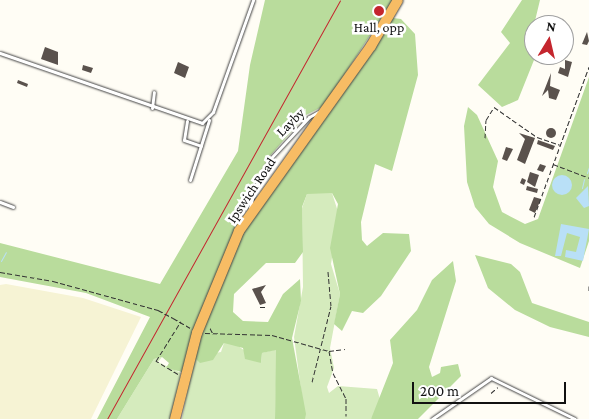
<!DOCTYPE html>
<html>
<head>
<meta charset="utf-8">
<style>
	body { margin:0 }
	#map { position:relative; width:589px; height:419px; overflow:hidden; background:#fffdf5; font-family:"Crimson Pro",serif }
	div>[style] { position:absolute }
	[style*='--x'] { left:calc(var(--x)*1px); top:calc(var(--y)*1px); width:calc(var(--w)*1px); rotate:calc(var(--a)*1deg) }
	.farmland>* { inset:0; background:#f6f3d4 }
	.green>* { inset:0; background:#d5ebbd }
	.forest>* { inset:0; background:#b9dc9c }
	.water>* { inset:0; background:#b9e0f7 }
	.round { border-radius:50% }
	.stream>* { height:1px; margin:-0.5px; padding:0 0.5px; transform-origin:0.5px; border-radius:0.5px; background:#b9e0f7 }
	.building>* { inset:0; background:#5a524d }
	.path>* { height:1px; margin-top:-0.5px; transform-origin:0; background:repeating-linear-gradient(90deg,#333 0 5px,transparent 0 7.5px) }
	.roads { filter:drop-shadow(0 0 1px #444) drop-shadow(0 0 1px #444) }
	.service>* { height:3px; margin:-1.5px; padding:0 1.5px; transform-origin:1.5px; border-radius:1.5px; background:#fff }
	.trunk>* { height:10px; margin:-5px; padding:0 5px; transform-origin:5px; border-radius:5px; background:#f7bc64 }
	.rail>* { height:1px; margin:-0.5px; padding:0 0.5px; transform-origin:0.5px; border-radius:0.5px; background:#c4262e }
	.path-bridge>* { height:1px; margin-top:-0.5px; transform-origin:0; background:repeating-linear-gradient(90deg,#333 0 5px,transparent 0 7.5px) }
	.dots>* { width:14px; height:14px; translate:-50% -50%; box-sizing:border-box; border:2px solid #fff; border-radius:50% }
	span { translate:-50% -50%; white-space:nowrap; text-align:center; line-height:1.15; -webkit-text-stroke:5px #fff; paint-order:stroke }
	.poi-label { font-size:14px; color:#111 }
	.street-label { font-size:14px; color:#111 }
	.north { position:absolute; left:524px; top:15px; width:50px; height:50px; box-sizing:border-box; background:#fff; border:1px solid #a0a0a0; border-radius:50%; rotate:9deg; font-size:14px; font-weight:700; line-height:20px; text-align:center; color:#111 }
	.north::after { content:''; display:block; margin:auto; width:18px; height:22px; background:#c4262e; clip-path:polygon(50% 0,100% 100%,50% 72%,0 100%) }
	.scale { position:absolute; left:412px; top:382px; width:154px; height:22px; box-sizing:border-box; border:2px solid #111; border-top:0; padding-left:6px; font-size:15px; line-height:18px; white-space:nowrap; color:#111; -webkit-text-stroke:4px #fff; paint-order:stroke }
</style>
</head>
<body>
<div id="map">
	<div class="farmland">
		<div style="clip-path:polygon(6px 284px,83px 298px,141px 317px,91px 419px,0 419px,0 285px)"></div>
	</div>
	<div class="green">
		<div style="clip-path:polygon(318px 190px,332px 193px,339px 215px,331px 264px,340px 294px,330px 348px,334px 368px,327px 387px,329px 393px,338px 386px,377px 389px,381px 403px,371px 419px,305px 419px,294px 337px,303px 287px,302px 208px,307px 194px)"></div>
		<div style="clip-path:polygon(233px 342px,261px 363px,262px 353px,277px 349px,275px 419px,182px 419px,194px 357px,221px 352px,224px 343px)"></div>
		<div style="clip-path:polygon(162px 357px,158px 362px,181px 373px,171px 419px,117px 419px,154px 359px)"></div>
	</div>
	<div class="forest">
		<div style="clip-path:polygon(265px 0,393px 0,324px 106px,306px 115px,269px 157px,243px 202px,239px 225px,182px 372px,166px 368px,169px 363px,162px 357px,154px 359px,117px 419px,97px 419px,150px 317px,86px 293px,0 277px,0 243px,160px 284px,238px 151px,250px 65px)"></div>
		<div style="clip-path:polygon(522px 0,540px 0,534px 25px,536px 55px,518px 100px,502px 107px,478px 85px,510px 43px,501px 32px)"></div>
		<div style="clip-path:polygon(393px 18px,401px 19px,415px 34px,418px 75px,392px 171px,375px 164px,361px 222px,362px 240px,367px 246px,383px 233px,409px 234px,411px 251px,381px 296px,363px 313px,352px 311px,342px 331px,334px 324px,340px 294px,330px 248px,338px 204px,332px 193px,307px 194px,302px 207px,303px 252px,295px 263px,266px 263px,234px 294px,233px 312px,243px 321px,268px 322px,283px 294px,300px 279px,301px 301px,292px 338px,306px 414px,305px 419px,275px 419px,276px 350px,262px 353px,261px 363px,245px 359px,243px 348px,224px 343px,213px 360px,200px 363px,194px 357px,199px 335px,244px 226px)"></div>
		<div style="clip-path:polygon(589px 77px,589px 241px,580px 268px,520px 243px,489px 224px,475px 207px,467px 182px,464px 126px,468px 107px,477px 115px,498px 161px,493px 187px,502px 212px,525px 224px,538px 219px)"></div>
		<div style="clip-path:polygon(475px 255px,511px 264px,520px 272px,532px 303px,589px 322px,589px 337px,550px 327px,515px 310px,488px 288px)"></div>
		<div style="clip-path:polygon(453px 261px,456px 281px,429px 367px,432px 377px,440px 373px,441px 367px,458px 364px,461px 376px,418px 419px,371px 419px,393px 363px,390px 340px,417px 310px,432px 280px)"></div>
	</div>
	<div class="water">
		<div class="round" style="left:552px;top:175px;width:20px;height:20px"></div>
		<div style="clip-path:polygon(588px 186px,589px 206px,584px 208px,576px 198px)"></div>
		<div style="clip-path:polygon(561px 224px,589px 229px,583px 261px,565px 257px,566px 250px,576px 252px,580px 237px,567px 233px,561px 256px,555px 256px)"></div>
	</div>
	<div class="stream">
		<div style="--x:587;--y:173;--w:6;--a:-72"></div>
		<div style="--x:582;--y:188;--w:9;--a:-77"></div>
		<div style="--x:1;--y:261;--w:10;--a:-61"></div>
	</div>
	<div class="building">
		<div style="clip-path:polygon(587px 32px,589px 41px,587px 45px,582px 44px)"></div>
		<div style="clip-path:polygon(45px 47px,58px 52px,58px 65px,41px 59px)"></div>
		<div style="clip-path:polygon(565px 60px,572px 62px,568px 77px,558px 73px,560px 67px,565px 69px)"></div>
		<div style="clip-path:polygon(178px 62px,189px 67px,185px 78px,174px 73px)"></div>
		<div style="clip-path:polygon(83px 65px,93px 68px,91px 73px,82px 70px)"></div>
		<div style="clip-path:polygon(551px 73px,550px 86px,560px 90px,556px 100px,549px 98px,548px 90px,542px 96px)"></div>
		<div style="clip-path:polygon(18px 80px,28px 84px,27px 87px,17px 83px)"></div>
		<div class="round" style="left:546px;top:128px;width:10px;height:10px"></div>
		<div style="clip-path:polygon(519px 133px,535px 138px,525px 164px,517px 160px,525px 139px)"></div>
		<div style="clip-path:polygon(538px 140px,555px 146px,553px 150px,537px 144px)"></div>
		<div style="clip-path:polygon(506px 147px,513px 149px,507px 161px,502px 159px)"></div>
		<div style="clip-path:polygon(540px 164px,546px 166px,543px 172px,537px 170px)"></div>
		<div style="clip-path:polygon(530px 172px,539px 175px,535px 187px,527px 182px)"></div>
		<div style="clip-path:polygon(522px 178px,526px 180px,524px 185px,520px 183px)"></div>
		<div style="clip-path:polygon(527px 186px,538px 189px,537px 193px,526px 190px)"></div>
		<div style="clip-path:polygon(534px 197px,541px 199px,535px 213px,529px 210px)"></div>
		<div style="clip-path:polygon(266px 285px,261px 292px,266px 303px,260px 305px,252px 289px)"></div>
	</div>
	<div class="path">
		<div style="--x:485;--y:138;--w:18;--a:-87"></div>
		<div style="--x:486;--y:120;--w:15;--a:-58"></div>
		<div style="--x:494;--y:107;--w:52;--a:34.9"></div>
		<div style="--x:537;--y:137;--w:24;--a:19"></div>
		<div style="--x:553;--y:164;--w:39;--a:21"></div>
		<div style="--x:534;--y:217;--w:160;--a:-69.9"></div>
		<div style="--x:0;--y:272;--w:54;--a:9.6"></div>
		<div style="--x:53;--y:281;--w:109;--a:15.4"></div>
		<div style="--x:589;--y:286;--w:6;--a:90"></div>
		<div style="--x:260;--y:307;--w:5;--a:0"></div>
		<div style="--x:173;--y:318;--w:20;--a:30"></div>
		<div style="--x:210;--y:328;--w:7;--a:63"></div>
		<div style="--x:205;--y:333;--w:67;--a:1.7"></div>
		<div style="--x:272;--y:335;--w:59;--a:15.7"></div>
		<div style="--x:329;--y:351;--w:16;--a:-7"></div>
		<div style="--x:329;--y:351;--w:22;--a:80"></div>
		<div style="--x:333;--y:373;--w:28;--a:63"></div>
		<div style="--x:346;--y:398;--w:18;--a:90"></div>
		<div style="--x:178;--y:374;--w:26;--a:-149"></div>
		<div style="--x:156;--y:361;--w:47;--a:-58"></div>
		<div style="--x:312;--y:382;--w:78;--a:-76"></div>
		<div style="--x:331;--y:306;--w:35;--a:-95"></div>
		<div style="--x:491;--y:393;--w:9;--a:-41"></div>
	</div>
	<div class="roads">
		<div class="service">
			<div style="--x:0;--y:53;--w:214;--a:19.1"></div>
			<div style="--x:202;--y:123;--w:16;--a:-45"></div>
			<div style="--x:213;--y:112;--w:119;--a:-70.3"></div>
			<div style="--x:152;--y:108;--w:16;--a:-83"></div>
			<div style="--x:187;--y:121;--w:19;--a:99"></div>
			<div style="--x:184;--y:140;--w:18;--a:19"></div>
			<div style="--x:190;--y:180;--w:63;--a:-72.4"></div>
			<div style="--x:0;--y:202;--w:14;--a:21"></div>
			<div style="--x:250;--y:208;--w:19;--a:-78"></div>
			<div style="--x:254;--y:189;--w:35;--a:-61"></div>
			<div style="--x:271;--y:158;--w:56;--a:-47.2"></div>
			<div style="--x:309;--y:117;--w:13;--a:-29"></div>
			<div style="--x:432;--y:419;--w:72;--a:-34.8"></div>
			<div style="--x:491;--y:378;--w:93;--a:26"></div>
		</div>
		<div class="trunk">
			<div style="--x:175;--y:419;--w:89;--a:-75.7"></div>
			<div style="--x:197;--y:333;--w:110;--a:-67.6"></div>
			<div style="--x:239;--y:231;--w:227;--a:-54.5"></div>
			<div style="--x:371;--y:46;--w:53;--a:-59.6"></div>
		</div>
	</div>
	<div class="rail">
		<div style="--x:107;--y:419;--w:479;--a:-60.9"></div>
	</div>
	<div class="path-bridge">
		<div style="--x:158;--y:310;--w:17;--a:28"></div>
	</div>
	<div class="dots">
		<div style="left:379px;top:11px;background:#c4262e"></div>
	</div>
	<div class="poi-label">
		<span style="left:379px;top:27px">Hall, opp</span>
	</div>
	<div class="street-label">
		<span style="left:290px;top:122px;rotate:-45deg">Layby</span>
		<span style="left:251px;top:190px;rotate:-56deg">Ipswich Road</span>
	</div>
	<div class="north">N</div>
	<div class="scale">200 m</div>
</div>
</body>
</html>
